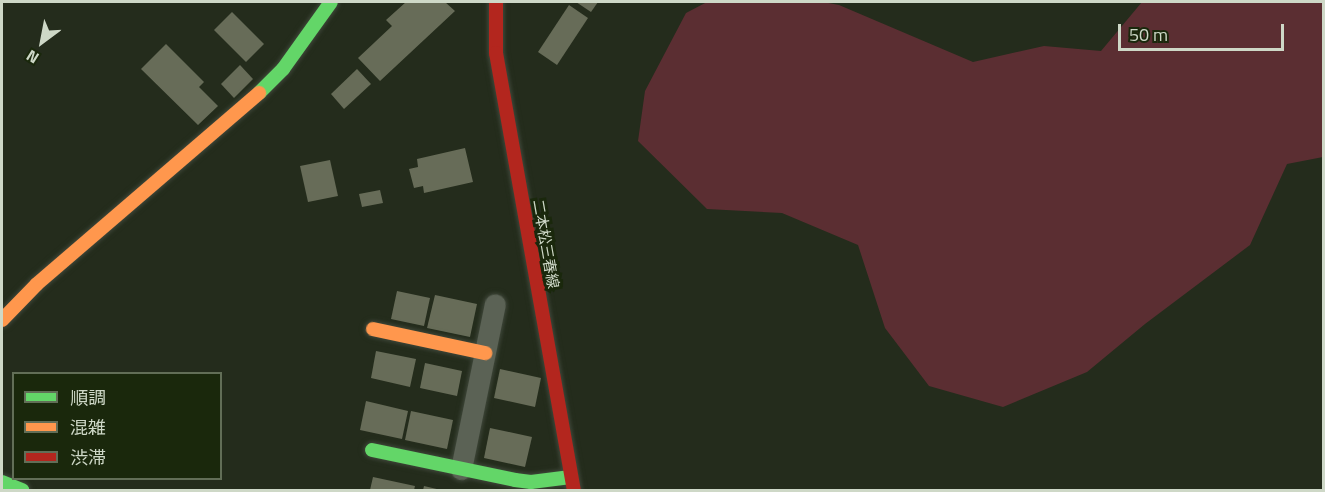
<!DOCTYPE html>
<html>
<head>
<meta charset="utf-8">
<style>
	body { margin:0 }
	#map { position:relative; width:1325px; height:492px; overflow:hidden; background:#242c1c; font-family:"Titillium Web","Noto Sans JP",sans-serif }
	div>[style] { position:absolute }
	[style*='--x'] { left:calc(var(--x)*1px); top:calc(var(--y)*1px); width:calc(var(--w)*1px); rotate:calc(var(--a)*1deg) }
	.green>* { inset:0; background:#5b2e32 }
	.building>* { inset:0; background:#676c58 }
	.roads { filter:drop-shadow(0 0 2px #3f473a) drop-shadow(0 0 2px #3f473a) }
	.street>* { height:21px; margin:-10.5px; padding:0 10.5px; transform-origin:10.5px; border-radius:10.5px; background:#5b6255 }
	.fast>* { height:14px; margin:-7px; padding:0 7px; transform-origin:7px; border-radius:7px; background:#63d668 }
	.slow>* { height:14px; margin:-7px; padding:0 7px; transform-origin:7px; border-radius:7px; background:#ff974d }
	.jam>* { height:14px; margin:-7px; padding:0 7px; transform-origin:7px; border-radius:7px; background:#b3261e }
	span { translate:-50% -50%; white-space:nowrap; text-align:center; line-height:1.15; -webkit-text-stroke:6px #1a280c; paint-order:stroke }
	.street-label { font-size:15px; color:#ced8c7 }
	.frame { position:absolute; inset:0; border:3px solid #ced8c7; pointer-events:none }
	.legend { position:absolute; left:12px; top:372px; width:210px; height:108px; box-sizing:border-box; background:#1a280c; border:2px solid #626e57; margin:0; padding:8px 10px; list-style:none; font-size:18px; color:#ced8c7 }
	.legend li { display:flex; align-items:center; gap:12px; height:30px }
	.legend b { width:30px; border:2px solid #626e57 }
	.north { position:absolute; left:12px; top:12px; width:60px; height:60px; -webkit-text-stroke:4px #1a280c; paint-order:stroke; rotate:212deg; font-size:16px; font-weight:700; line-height:24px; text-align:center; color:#ced8c7 }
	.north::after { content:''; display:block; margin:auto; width:21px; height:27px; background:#ced8c7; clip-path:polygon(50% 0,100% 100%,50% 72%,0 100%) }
	.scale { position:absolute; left:1118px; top:24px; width:166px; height:27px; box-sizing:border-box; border:3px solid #ced8c7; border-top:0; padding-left:8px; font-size:18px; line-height:21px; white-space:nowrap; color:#ced8c7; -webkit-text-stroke:4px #1a280c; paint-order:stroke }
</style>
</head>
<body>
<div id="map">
	<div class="green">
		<div style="clip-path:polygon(707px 2px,823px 2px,839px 5px,973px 62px,1044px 46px,1101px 51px,1142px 2px,1323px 2px,1323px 157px,1287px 164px,1250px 245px,1145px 324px,1087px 372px,1003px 407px,929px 386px,885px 328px,858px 245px,782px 213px,707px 209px,638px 141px,645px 91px,686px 13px)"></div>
	</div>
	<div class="building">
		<div style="clip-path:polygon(406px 2px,445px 2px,455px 11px,380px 81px,358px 58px,392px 26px,386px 20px)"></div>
		<div style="clip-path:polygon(576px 2px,598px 2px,591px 12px)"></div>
		<div style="clip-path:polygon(569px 5px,588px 18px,557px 65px,538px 52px)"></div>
		<div style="clip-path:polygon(232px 12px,264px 44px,246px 62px,214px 30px)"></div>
		<div style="clip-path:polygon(166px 44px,204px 82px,199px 87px,218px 106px,198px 125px,141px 69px)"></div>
		<div style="clip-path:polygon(240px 65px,253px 79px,234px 98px,221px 84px)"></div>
		<div style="clip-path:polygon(357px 69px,371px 84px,344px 109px,331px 94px)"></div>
		<div style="clip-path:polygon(465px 148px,473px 182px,424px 193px,423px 186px,414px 188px,409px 169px,418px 167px,417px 159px)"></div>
		<div style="clip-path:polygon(330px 160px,338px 196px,308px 202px,300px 166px)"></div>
		<div style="clip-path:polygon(380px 190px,383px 203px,362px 207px,359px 194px)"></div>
		<div style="clip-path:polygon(397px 291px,430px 298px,424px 326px,391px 319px)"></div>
		<div style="clip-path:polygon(435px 295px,477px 304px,470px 337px,427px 328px)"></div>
		<div style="clip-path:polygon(376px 351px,416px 359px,410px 387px,371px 378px)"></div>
		<div style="clip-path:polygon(425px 363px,462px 371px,457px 396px,420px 388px)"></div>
		<div style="clip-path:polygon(500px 369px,541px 378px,535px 407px,494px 398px)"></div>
		<div style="clip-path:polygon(366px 401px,408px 411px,402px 439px,360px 430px)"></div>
		<div style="clip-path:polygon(411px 411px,453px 420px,447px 449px,405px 440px)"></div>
		<div style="clip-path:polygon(490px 428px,532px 437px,525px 467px,484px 458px)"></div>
		<div style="clip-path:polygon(373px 477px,415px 486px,414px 490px,370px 490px)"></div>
		<div style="clip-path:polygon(424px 486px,441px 490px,423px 490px)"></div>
	</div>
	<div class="roads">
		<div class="street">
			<div style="--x:461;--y:469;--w:168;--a:-78.4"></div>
		</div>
		<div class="fast">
			<div style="--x:259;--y:93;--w:34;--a:-45"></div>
			<div style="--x:283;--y:69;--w:82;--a:-54.4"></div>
			<div style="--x:372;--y:450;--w:146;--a:11.8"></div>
			<div style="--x:515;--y:480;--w:16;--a:7"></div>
			<div style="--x:531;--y:482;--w:40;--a:-7.1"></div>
			<div style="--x:2;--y:482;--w:22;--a:22"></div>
		</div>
		<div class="slow">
			<div style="--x:2;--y:320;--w:50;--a:-45.8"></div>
			<div style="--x:37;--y:284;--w:293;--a:-40.7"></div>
			<div style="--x:373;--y:329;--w:115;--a:12.1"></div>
		</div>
		<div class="jam">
			<div style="--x:496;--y:2;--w:51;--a:90"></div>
			<div style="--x:496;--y:53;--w:444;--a:79.9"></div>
		</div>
	</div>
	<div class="street-label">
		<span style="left:546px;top:244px;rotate:80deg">二本松三春線</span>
	</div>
	<div class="frame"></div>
	<ul class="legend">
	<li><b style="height:8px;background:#63d668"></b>順調</li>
	<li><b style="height:8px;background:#ff974d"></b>混雑</li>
	<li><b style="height:8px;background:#b3261e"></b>渋滞</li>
	</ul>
	<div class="north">N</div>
	<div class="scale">50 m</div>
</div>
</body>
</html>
